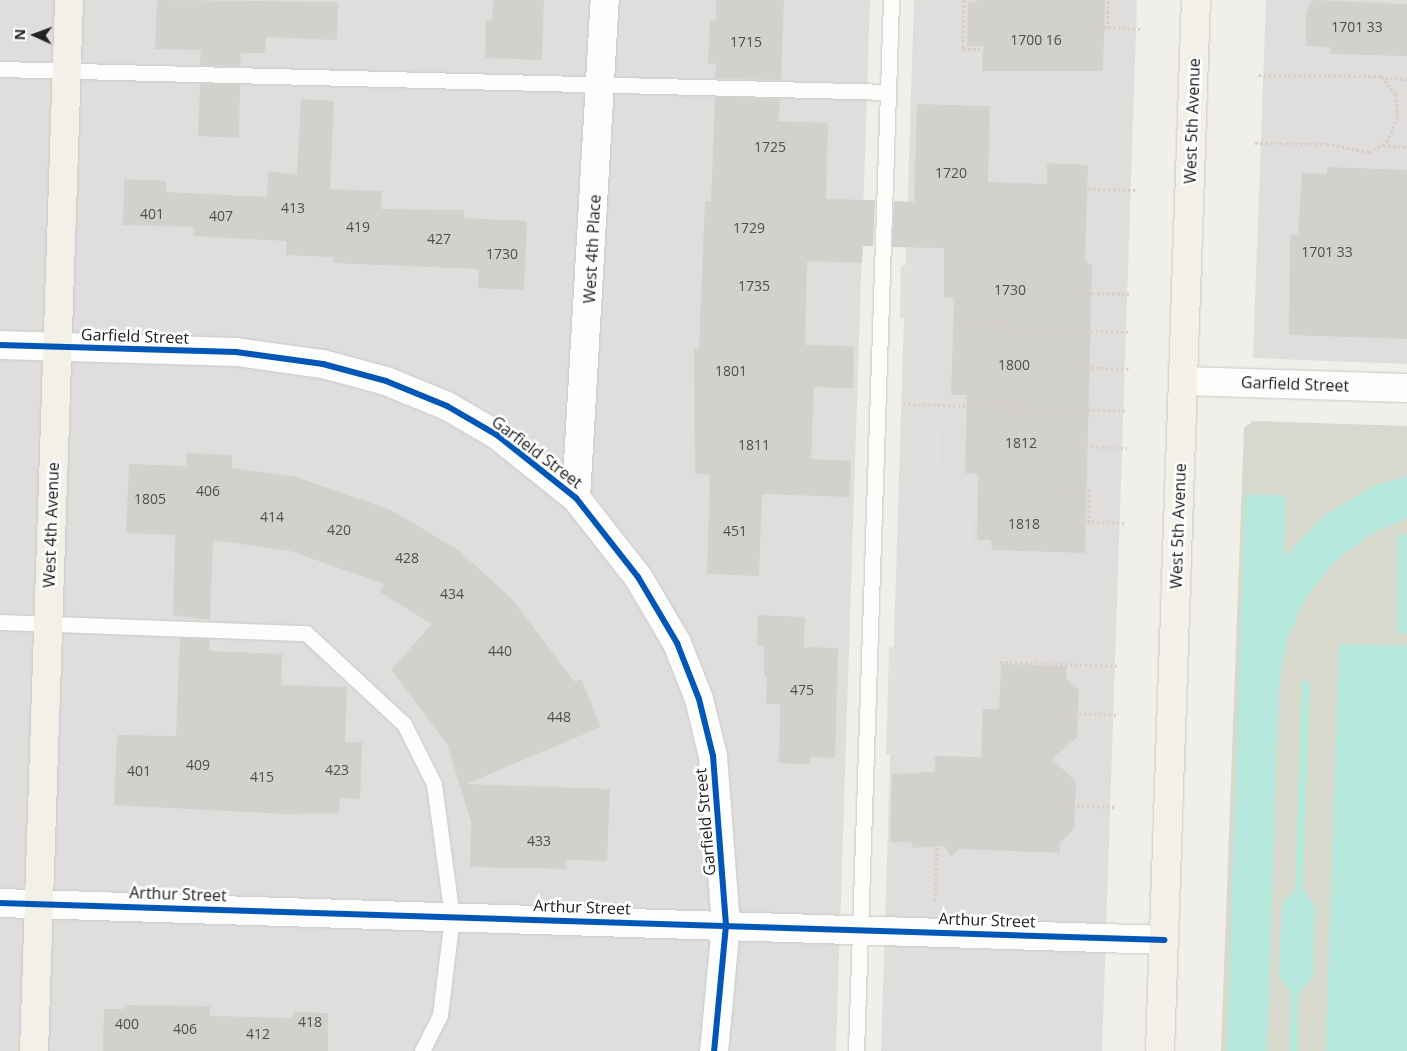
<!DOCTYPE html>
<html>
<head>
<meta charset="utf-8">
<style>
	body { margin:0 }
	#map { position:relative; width:1407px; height:1051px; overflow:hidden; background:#f0efea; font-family:"Open Sans",sans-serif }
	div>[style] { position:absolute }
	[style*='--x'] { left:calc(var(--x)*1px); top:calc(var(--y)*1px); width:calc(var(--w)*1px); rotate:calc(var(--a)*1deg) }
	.residential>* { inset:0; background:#dfdedc }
	.construction>* { inset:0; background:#d7d9cc }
	.pitch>* { inset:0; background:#b6e7dc }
	.parking>* { inset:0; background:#e1e0de }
	.building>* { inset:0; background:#d2d1cd }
	.path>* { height:3px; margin-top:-1.5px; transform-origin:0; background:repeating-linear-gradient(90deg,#d8cec9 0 2.5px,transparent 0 5px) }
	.roads { filter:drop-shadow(0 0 1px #c9c8c6) drop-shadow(0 0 1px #c9c8c6) }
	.lane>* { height:15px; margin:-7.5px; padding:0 7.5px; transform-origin:7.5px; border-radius:7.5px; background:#fdfdfc }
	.street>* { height:28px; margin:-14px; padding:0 14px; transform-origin:14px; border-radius:14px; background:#fdfdfc }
	.primary>* { height:28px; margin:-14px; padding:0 14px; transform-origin:14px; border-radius:14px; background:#f2f0e7 }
	.cycleway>* { height:6px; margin:-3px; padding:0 3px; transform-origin:3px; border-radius:3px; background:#0057b8 }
	span { translate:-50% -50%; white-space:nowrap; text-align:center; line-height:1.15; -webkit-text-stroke:5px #fff; paint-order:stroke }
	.number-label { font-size:14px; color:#4e4e4d }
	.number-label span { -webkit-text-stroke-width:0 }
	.street-label { font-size:16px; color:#222 }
	.north { position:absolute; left:10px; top:10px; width:50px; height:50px; -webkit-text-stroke:4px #fff; paint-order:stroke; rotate:272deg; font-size:14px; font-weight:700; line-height:20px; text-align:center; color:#222 }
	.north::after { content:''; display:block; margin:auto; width:18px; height:22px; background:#222; clip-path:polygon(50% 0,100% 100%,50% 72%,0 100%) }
</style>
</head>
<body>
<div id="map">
	<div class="residential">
		<div style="clip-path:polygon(0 0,870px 0,836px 1051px,0 1051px)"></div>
		<div style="clip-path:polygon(914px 0,1137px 0,1102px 1051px,881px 1051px)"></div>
		<div style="clip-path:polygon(1266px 0,1407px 0,1407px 364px,1253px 358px)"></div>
	</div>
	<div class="construction">
		<div style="clip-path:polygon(1253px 421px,1407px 426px,1407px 1051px,1221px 1051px,1244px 428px)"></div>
	</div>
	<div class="pitch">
		<div style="clip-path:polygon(1407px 476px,1407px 518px,1371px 534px,1334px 562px,1306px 598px,1287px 640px,1279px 686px,1267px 1051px,1227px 1051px,1245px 494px,1285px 495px,1284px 557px,1326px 514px,1374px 486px)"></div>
		<div style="clip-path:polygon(1398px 535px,1407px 535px,1407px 633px,1397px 634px)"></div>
		<div style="clip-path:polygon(1339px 644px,1407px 646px,1407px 1051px,1326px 1051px)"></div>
		<div style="clip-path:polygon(1302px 681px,1310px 682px,1303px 889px,1315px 906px,1313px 977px,1299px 992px,1297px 1051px,1289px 1051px,1291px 992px,1279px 976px,1282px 905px,1295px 889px)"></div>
	</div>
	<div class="parking">
		<div style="clip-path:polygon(921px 0,960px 3px,959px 52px,983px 53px,981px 106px,917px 104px)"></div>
		<div style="clip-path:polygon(901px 265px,943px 266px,942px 319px,900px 318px)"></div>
		<div style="clip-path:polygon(906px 332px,944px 334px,941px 402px,904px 400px)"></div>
		<div style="clip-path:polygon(906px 408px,942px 410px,939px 476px,904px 475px)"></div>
		<div style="clip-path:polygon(904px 481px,974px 484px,972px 551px,902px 548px)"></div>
		<div style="clip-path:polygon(889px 647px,983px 651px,980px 757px,886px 754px)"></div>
	</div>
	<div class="building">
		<div style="clip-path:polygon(157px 0,338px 2px,337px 40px,266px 37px,265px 53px,241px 53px,240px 66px,200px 65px,201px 50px,155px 49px)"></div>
		<div style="clip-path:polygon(493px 0,544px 0,542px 60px,485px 58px,486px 20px,492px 20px)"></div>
		<div style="clip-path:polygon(716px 0,784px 0,781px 80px,715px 78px,716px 64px,708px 63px,710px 20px,716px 20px)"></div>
		<div style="clip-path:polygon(984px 0,1105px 0,1103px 71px,982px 71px,983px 46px,967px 46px,968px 3px)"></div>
		<div style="clip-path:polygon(1312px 0,1407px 4px,1407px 56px,1330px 54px,1330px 47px,1306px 46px,1306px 13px)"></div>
		<div style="clip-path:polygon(200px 84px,240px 85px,239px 138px,198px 136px)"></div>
		<div style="clip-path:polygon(715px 97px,780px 99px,779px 121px,828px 123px,826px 199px,875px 200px,873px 246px,863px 246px,862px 263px,807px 261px,805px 345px,854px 346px,853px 388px,814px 387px,811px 459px,851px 461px,850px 497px,762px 494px,759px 576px,707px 574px,710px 474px,695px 474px,694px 348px,699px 349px,705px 201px,711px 202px)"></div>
		<div style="clip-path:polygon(301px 99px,334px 101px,330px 189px,382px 191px,381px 209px,464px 210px,464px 218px,527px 221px,524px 290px,478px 288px,479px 269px,334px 263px,334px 257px,286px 255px,286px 241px,193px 236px,194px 227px,123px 225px,124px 179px,166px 181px,166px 192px,267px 197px,268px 172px,297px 174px)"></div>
		<div style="clip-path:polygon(917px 104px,990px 106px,988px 182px,1047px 184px,1047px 163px,1088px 165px,1085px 260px,1092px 266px,1085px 553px,992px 550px,991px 540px,977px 540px,978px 474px,965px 473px,967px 395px,951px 395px,954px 298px,944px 297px,944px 248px,892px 247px,894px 201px,914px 202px)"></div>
		<div style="clip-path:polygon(1327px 167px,1407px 170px,1407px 339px,1289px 335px,1290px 234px,1298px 234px,1302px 173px,1327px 174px)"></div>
		<div style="clip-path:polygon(187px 453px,232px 455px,232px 468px,296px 477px,391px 510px,458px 550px,511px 598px,575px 682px,581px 679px,601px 727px,466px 784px,610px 789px,607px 861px,567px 860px,566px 869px,470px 867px,471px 822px,447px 744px,391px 670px,432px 624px,380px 592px,384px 584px,290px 551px,213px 540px,210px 620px,173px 615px,175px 535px,126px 533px,129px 464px,186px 466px)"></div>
		<div style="clip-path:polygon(758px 615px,805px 617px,804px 647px,838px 648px,835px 758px,811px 757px,810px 764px,779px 763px,780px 704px,766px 704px,767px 677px,764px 677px,764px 647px,757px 646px)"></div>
		<div style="clip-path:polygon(180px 638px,210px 639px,209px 651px,282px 654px,281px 685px,347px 687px,345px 742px,362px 742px,360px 799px,340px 798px,339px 813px,285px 814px,114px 805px,117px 735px,176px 736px)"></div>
		<div style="clip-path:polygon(1001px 664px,1067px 666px,1066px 678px,1079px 690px,1077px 737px,1052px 759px,1076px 782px,1074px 829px,1060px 843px,1060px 853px,959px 849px,951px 856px,944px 846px,914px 848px,910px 842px,890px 842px,892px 774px,935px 772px,935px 756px,981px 757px,983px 709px,999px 709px)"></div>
		<div style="clip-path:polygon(125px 1005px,210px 1006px,210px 1016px,293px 1018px,293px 1012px,328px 1013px,328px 1051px,103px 1051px,104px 1009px,124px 1009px)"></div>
	</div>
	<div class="path">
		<div style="--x:964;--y:0;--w:49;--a:91.2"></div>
		<div style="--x:963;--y:49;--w:20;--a:0"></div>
		<div style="--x:978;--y:0;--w:6;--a:0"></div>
		<div style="--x:1093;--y:27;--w:47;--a:2.4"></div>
		<div style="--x:1107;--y:28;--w:28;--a:-88"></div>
		<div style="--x:1385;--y:78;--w:22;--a:3"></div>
		<div style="--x:1255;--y:143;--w:72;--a:0.8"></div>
		<div style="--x:1327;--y:144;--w:43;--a:10.8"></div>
		<div style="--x:1369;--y:152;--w:21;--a:-29"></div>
		<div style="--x:1387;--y:142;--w:28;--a:-67"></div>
		<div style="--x:1398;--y:116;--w:22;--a:-95"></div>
		<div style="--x:1396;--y:94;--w:23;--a:-130"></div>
		<div style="--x:1381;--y:76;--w:124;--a:-179.5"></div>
		<div style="--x:1383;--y:146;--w:24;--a:2"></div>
		<div style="--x:1088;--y:189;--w:47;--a:1.2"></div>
		<div style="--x:1077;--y:293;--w:54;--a:1.1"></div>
		<div style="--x:966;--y:326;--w:164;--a:2.1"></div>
		<div style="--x:1076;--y:367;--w:53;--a:2.2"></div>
		<div style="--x:903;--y:404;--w:225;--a:1.8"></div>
		<div style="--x:1076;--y:446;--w:51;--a:2.2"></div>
		<div style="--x:1058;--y:488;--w:31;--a:4"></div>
		<div style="--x:1089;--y:490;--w:32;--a:90"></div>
		<div style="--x:1072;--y:521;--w:52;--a:2.2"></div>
		<div style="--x:1000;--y:662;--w:120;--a:1.9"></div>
		<div style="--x:1064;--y:713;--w:54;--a:2.1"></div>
		<div style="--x:1062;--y:805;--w:53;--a:2.2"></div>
		<div style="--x:935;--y:900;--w:57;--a:-88"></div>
	</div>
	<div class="roads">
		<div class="lane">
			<div style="--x:0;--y:69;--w:888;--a:1.48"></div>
			<div style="--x:0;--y:622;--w:306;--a:2.1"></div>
			<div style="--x:306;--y:633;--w:134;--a:42.9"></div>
			<div style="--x:404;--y:724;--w:67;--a:63.4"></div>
			<div style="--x:434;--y:784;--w:134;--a:82.3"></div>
			<div style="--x:452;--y:917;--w:99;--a:97"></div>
			<div style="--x:440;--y:1015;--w:40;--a:116.6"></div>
			<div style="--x:856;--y:1051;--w:1052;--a:-88.09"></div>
		</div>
		<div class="street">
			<div style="--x:0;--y:345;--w:236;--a:1.7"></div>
			<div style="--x:236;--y:352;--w:88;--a:7.9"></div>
			<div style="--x:323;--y:364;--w:65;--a:15.1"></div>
			<div style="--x:386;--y:381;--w:66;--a:22.3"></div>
			<div style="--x:447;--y:406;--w:58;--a:30.1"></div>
			<div style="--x:497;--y:435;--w:101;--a:38.6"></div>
			<div style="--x:576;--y:498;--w:100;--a:51.9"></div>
			<div style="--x:638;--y:577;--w:77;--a:59.4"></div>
			<div style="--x:677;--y:643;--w:60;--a:68.6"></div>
			<div style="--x:699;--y:699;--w:59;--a:76.2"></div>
			<div style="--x:713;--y:756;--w:169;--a:85.6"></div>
			<div style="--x:726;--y:925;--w:127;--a:95.4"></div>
			<div style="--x:1183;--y:381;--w:224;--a:1.8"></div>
			<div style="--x:576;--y:498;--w:499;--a:-86.7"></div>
			<div style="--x:0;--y:903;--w:1165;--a:1.82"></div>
		</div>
		<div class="primary">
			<div style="--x:34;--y:1051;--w:1052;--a:-88.09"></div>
			<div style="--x:1160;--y:1051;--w:1052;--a:-88.04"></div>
		</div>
	</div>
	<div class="cycleway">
		<div style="--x:0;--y:345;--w:236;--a:1.7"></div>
		<div style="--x:236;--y:352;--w:88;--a:7.9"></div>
		<div style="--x:323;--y:364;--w:65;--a:15.1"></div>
		<div style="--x:386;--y:381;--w:66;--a:22.3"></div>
		<div style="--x:447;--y:406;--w:58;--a:30.1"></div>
		<div style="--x:497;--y:435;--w:101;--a:38.6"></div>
		<div style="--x:576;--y:498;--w:100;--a:51.9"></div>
		<div style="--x:638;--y:577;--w:77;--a:59.4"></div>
		<div style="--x:677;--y:643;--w:60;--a:68.6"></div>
		<div style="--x:699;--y:699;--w:59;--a:76.2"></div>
		<div style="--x:713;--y:756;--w:169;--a:85.6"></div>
		<div style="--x:726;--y:925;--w:127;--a:95.4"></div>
		<div style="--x:0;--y:903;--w:1165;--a:1.82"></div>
	</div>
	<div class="number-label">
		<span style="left:1357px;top:27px">1701 33</span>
		<span style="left:1036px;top:40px">1700 16</span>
		<span style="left:746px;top:42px">1715</span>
		<span style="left:770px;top:147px">1725</span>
		<span style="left:951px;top:173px">1720</span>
		<span style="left:293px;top:208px">413</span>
		<span style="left:152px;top:214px">401</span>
		<span style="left:221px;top:216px">407</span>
		<span style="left:358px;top:227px">419</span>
		<span style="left:749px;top:228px">1729</span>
		<span style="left:439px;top:239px">427</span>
		<span style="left:1327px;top:252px">1701 33</span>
		<span style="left:502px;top:254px">1730</span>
		<span style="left:754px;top:286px">1735</span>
		<span style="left:1010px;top:290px">1730</span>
		<span style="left:1014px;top:365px">1800</span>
		<span style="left:731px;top:371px">1801</span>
		<span style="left:1021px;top:443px">1812</span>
		<span style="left:754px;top:445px">1811</span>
		<span style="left:208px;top:491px">406</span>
		<span style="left:150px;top:499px">1805</span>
		<span style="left:272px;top:517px">414</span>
		<span style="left:1024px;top:524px">1818</span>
		<span style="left:339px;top:530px">420</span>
		<span style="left:735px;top:531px">451</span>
		<span style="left:407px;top:558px">428</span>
		<span style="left:452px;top:594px">434</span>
		<span style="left:500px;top:651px">440</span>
		<span style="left:802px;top:690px">475</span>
		<span style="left:559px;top:717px">448</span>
		<span style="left:198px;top:765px">409</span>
		<span style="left:337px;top:770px">423</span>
		<span style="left:139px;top:771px">401</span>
		<span style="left:262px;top:777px">415</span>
		<span style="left:539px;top:841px">433</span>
		<span style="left:310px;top:1022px">418</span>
		<span style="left:127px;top:1024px">400</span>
		<span style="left:185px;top:1029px">406</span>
		<span style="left:258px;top:1034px">412</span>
	</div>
	<div class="street-label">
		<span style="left:1192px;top:121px;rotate:-88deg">West 5th Avenue</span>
		<span style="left:592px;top:249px;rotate:-87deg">West 4th Place</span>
		<span style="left:135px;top:336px;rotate:2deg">Garfield Street</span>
		<span style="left:1295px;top:384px;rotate:2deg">Garfield Street</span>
		<span style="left:537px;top:452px;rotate:37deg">Garfield Street</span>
		<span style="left:51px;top:525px;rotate:-88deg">West 4th Avenue</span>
		<span style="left:1178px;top:526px;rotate:-88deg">West 5th Avenue</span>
		<span style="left:705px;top:822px;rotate:-95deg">Garfield Street</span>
		<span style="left:178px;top:894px;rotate:2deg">Arthur Street</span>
		<span style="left:582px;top:907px;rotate:2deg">Arthur Street</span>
		<span style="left:987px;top:920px;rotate:2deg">Arthur Street</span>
	</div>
	<div class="north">N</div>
</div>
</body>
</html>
